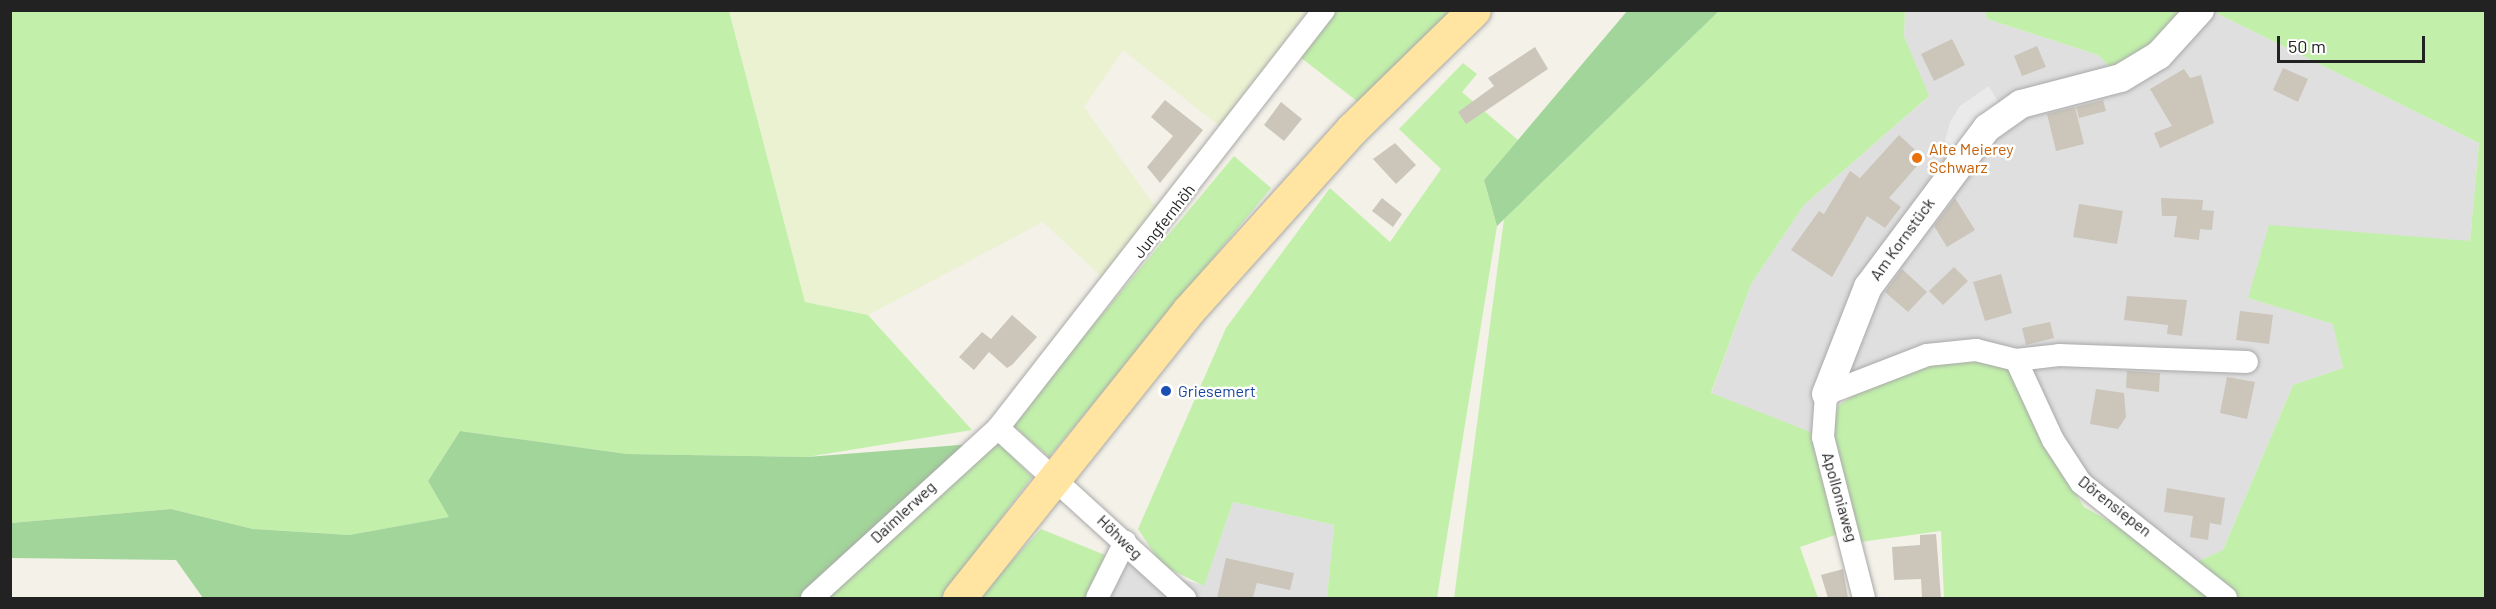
<!DOCTYPE html>
<html>
<head>
<meta charset="utf-8">
<style>
	body { margin:0 }
	#map { position:relative; width:2496px; height:609px; overflow:hidden; background:#f3f1e8; font-family:Barlow,sans-serif }
	div>[style] { position:absolute }
	[style*='--x'] { left:calc(var(--x)*1px); top:calc(var(--y)*1px); width:calc(var(--w)*1px); rotate:calc(var(--a)*1deg) }
	.residential>* { inset:0; background:#e0dfdf }
	.farmland>* { inset:0; background:#ebf2d2 }
	.grass>* { inset:0; background:#c2f0ab }
	.forest>* { inset:0; background:#a2d599 }
	.parking>* { inset:0; background:#eaeaea }
	.building>* { inset:0; background:#cbc5ba }
	.roads { filter:drop-shadow(0 0 2px #a9a9a9) drop-shadow(0 0 2px #a9a9a9) }
	.minor>* { height:22px; margin:-11px; padding:0 11px; transform-origin:11px; border-radius:11px; background:#fff }
	.tertiary>* { height:28px; margin:-14px; padding:0 14px; transform-origin:14px; border-radius:14px; background:#fff }
	.primary>* { height:33px; margin:-16.5px; padding:0 16.5px; transform-origin:16.5px; border-radius:16.5px; background:#ffe5a1 }
	.dots>* { width:16px; height:16px; translate:-50% -50%; box-sizing:border-box; border:3px solid #fff; border-radius:50% }
	span { translate:-50% -50%; white-space:nowrap; text-align:center; line-height:1.15; -webkit-text-stroke:5px #fff; paint-order:stroke }
	.food-label { font-size:16px; color:#c56008 }
	.left { translate:0 -50%; text-align:left }
	.street-label { font-size:16px; color:#222 }
	.transit-label { font-size:16px; color:#164399 }
	.frame { position:absolute; inset:0; border:12px solid #222; pointer-events:none }
	.scale { position:absolute; left:2277px; top:36px; width:148px; height:27px; box-sizing:border-box; border:3px solid #222; border-top:0; padding-left:8px; font-size:18px; line-height:21px; white-space:nowrap; color:#222; -webkit-text-stroke:4px #fff; paint-order:stroke }
</style>
</head>
<body>
<div id="map">
	<div class="residential">
		<div style="clip-path:polygon(1905px 11px,1985px 11px,1987px 19px,2098px 55px,2121px 78px,2212px 11px,2479px 143px,2470px 241px,2248px 298px,2334px 324px,2343px 368px,2293px 385px,2223px 550px,2188px 566px,2103px 499px,2029px 392px,1826px 394px,1823px 437px,1711px 394px,1751px 284px,1804px 205px,1928px 97px,1904px 36px)"></div>
		<div style="clip-path:polygon(1233px 502px,1334px 525px,1327px 598px,1097px 598px,1125px 542px,1158px 573px,1204px 585px)"></div>
	</div>
	<div class="farmland">
		<div style="clip-path:polygon(729px 11px,1306px 11px,1222px 128px,1123px 50px,1084px 107px,1157px 209px,1103px 278px,1043px 222px,868px 315px,805px 302px)"></div>
	</div>
	<div class="grass">
		<div style="clip-path:polygon(11px 11px,729px 11px,805px 302px,868px 315px,972px 430px,807px 457px,627px 454px,460px 431px,428px 481px,450px 517px,349px 535px,253px 529px,171px 509px,11px 523px)"></div>
		<div style="clip-path:polygon(1334px 11px,1458px 11px,1362px 105px,1300px 57px)"></div>
		<div style="clip-path:polygon(1719px 11px,1905px 11px,1904px 36px,1929px 96px,1804px 205px,1751px 284px,1711px 393px,1813px 433px,1841px 533px,1800px 547px,1818px 598px,1454px 598px,1504px 219px)"></div>
		<div style="clip-path:polygon(1985px 11px,2200px 11px,2121px 78px,2098px 55px,1987px 19px)"></div>
		<div style="clip-path:polygon(2212px 11px,2485px 11px,2485px 598px,1944px 598px,1941px 531px,1860px 542px,1830px 436px,1838px 406px,1888px 371px,1977px 358px,2008px 369px,2049px 452px,2084px 507px,2188px 566px,2223px 550px,2293px 385px,2343px 368px,2333px 324px,2248px 298px,2269px 225px,2470px 241px,2479px 143px)"></div>
		<div style="clip-path:polygon(1463px 63px,1477px 74px,1462px 92px,1518px 140px,1484px 180px,1497px 226px,1437px 598px,1327px 598px,1334px 525px,1233px 502px,1204px 586px,1162px 565px,1138px 529px,1226px 328px,1330px 188px,1390px 242px,1441px 169px,1399px 129px)"></div>
		<div style="clip-path:polygon(1234px 156px,1271px 188px,1049px 457px,1011px 424px)"></div>
		<div style="clip-path:polygon(996px 440px,1032px 477px,941px 598px,826px 598px)"></div>
		<div style="clip-path:polygon(1041px 529px,1105px 555px,1086px 598px,978px 598px)"></div>
	</div>
	<div class="forest">
		<div style="clip-path:polygon(1628px 10px,1719px 11px,1497px 226px,1484px 180px)"></div>
		<div style="clip-path:polygon(460px 431px,627px 454px,807px 457px,985px 443px,809px 598px,203px 598px,176px 560px,11px 558px,11px 523px,171px 509px,253px 529px,349px 535px,449px 517px,428px 481px)"></div>
	</div>
	<div class="parking">
		<div style="clip-path:polygon(1989px 86px,2005px 114px,1967px 153px,1945px 141px,1950px 122px,1960px 106px)"></div>
	</div>
	<div class="building">
		<div style="clip-path:polygon(1952px 39px,1965px 65px,1934px 81px,1921px 54px)"></div>
		<div style="clip-path:polygon(2037px 46px,2046px 67px,2022px 76px,2014px 56px)"></div>
		<div style="clip-path:polygon(1535px 47px,1548px 69px,1466px 124px,1458px 112px,1494px 86px,1488px 78px)"></div>
		<div style="clip-path:polygon(2283px 68px,2308px 79px,2298px 102px,2273px 90px)"></div>
		<div style="clip-path:polygon(2184px 69px,2190px 78px,2201px 75px,2214px 123px,2160px 148px,2154px 133px,2172px 126px,2150px 89px)"></div>
		<div style="clip-path:polygon(1165px 100px,1203px 130px,1160px 183px,1147px 167px,1173px 136px,1151px 117px)"></div>
		<div style="clip-path:polygon(2103px 100px,2106px 111px,2079px 118px,2076px 107px)"></div>
		<div style="clip-path:polygon(1281px 102px,1302px 119px,1284px 141px,1264px 125px)"></div>
		<div style="clip-path:polygon(2075px 107px,2084px 144px,2056px 151px,2047px 114px)"></div>
		<div style="clip-path:polygon(1899px 135px,1924px 158px,1889px 198px,1901px 207px,1885px 228px,1867px 216px,1832px 277px,1791px 250px,1819px 211px,1824px 214px,1850px 171px,1860px 178px)"></div>
		<div style="clip-path:polygon(1395px 143px,1416px 165px,1396px 184px,1373px 159px)"></div>
		<div style="clip-path:polygon(1382px 198px,1402px 214px,1393px 227px,1372px 211px)"></div>
		<div style="clip-path:polygon(1955px 198px,1975px 230px,1947px 247px,1934px 226px)"></div>
		<div style="clip-path:polygon(2161px 198px,2203px 200px,2202px 210px,2214px 211px,2212px 230px,2200px 229px,2199px 240px,2174px 237px,2177px 216px,2162px 216px)"></div>
		<div style="clip-path:polygon(2079px 204px,2123px 211px,2117px 244px,2073px 237px)"></div>
		<div style="clip-path:polygon(1954px 267px,1968px 281px,1943px 305px,1929px 291px)"></div>
		<div style="clip-path:polygon(1902px 269px,1927px 292px,1908px 312px,1885px 292px)"></div>
		<div style="clip-path:polygon(2001px 274px,2012px 313px,1985px 321px,1973px 282px)"></div>
		<div style="clip-path:polygon(2127px 296px,2187px 300px,2182px 336px,2167px 334px,2168px 325px,2124px 320px)"></div>
		<div style="clip-path:polygon(2240px 311px,2273px 315px,2269px 344px,2236px 340px)"></div>
		<div style="clip-path:polygon(1012px 315px,1037px 337px,1012px 365px,1007px 368px,989px 352px,974px 370px,959px 357px,982px 332px,991px 339px)"></div>
		<div style="clip-path:polygon(2050px 322px,2054px 338px,2026px 345px,2022px 328px)"></div>
		<div style="clip-path:polygon(2127px 371px,2160px 373px,2159px 392px,2126px 388px)"></div>
		<div style="clip-path:polygon(2227px 377px,2255px 382px,2247px 419px,2220px 413px)"></div>
		<div style="clip-path:polygon(2096px 389px,2124px 393px,2126px 417px,2118px 429px,2090px 424px)"></div>
		<div style="clip-path:polygon(2167px 488px,2225px 498px,2221px 525px,2210px 523px,2208px 540px,2190px 537px,2193px 516px,2164px 512px)"></div>
		<div style="clip-path:polygon(1936px 534px,1941px 598px,1922px 598px,1921px 579px,1894px 580px,1892px 547px,1920px 545px,1920px 535px)"></div>
		<div style="clip-path:polygon(1226px 558px,1294px 573px,1290px 590px,1257px 583px,1253px 597px,1217px 598px)"></div>
		<div style="clip-path:polygon(1843px 569px,1848px 598px,1828px 598px,1821px 575px)"></div>
	</div>
	<div class="roads">
		<div class="minor">
			<div style="--x:2016;--y:360;--w:43;--a:-6.6"></div>
			<div style="--x:2059;--y:355;--w:188;--a:2.1"></div>
			<div style="--x:998;--y:428;--w:253;--a:42.3"></div>
			<div style="--x:812;--y:598;--w:252;--a:-42.4"></div>
			<div style="--x:998;--y:428;--w:530;--a:-52.05"></div>
			<div style="--x:1097;--y:598;--w:63;--a:-63.4"></div>
			<div style="--x:1864;--y:598;--w:166;--a:-104.3"></div>
			<div style="--x:1823;--y:437;--w:43;--a:-86"></div>
			<div style="--x:1826;--y:394;--w:108;--a:-21.1"></div>
			<div style="--x:1927;--y:355;--w:49;--a:-5.8"></div>
			<div style="--x:1976;--y:350;--w:41;--a:14"></div>
			<div style="--x:2016;--y:360;--w:88;--a:65.2"></div>
			<div style="--x:2053;--y:440;--w:51;--a:56.9"></div>
			<div style="--x:2081;--y:483;--w:185;--a:38.4"></div>
		</div>
		<div class="tertiary">
			<div style="--x:1826;--y:394;--w:115;--a:-68.6"></div>
			<div style="--x:1868;--y:287;--w:199;--a:-53.2"></div>
			<div style="--x:1987;--y:128;--w:42;--a:-35.2"></div>
			<div style="--x:2021;--y:104;--w:103;--a:-14.6"></div>
			<div style="--x:2121;--y:78;--w:44;--a:-31.2"></div>
			<div style="--x:2159;--y:55;--w:61;--a:-47.7"></div>
		</div>
		<div class="primary">
			<div style="--x:959;--y:598;--w:367;--a:-51.4"></div>
			<div style="--x:1188;--y:311;--w:245;--a:-48"></div>
			<div style="--x:1352;--y:129;--w:170;--a:-44.3"></div>
		</div>
	</div>
	<div class="dots">
		<div style="left:1917px;top:158px;background:#e8710a"></div>
		<div style="left:1166px;top:391px;background:#1a4fb4"></div>
	</div>
	<div class="food-label">
		<span class="left" style="left:1929px;top:158px">Alte Meierey<br>Schwarz</span>
	</div>
	<div class="street-label">
		<span style="left:1164px;top:221px;rotate:-52deg">Jungfernhöh</span>
		<span style="left:1902px;top:239px;rotate:-54deg">Am Kornstück</span>
		<span style="left:1840px;top:497px;rotate:74deg">Apolloniaweg</span>
		<span style="left:2115px;top:506px;rotate:38deg">Dörensiepen</span>
		<span style="left:903px;top:512px;rotate:-43deg">Daimlerweg</span>
		<span style="left:1120px;top:537px;rotate:44deg">Höhweg</span>
	</div>
	<div class="transit-label">
		<span class="left" style="left:1178px;top:391px">Griesemert</span>
	</div>
	<div class="frame"></div>
	<div class="scale">50 m</div>
</div>
</body>
</html>
